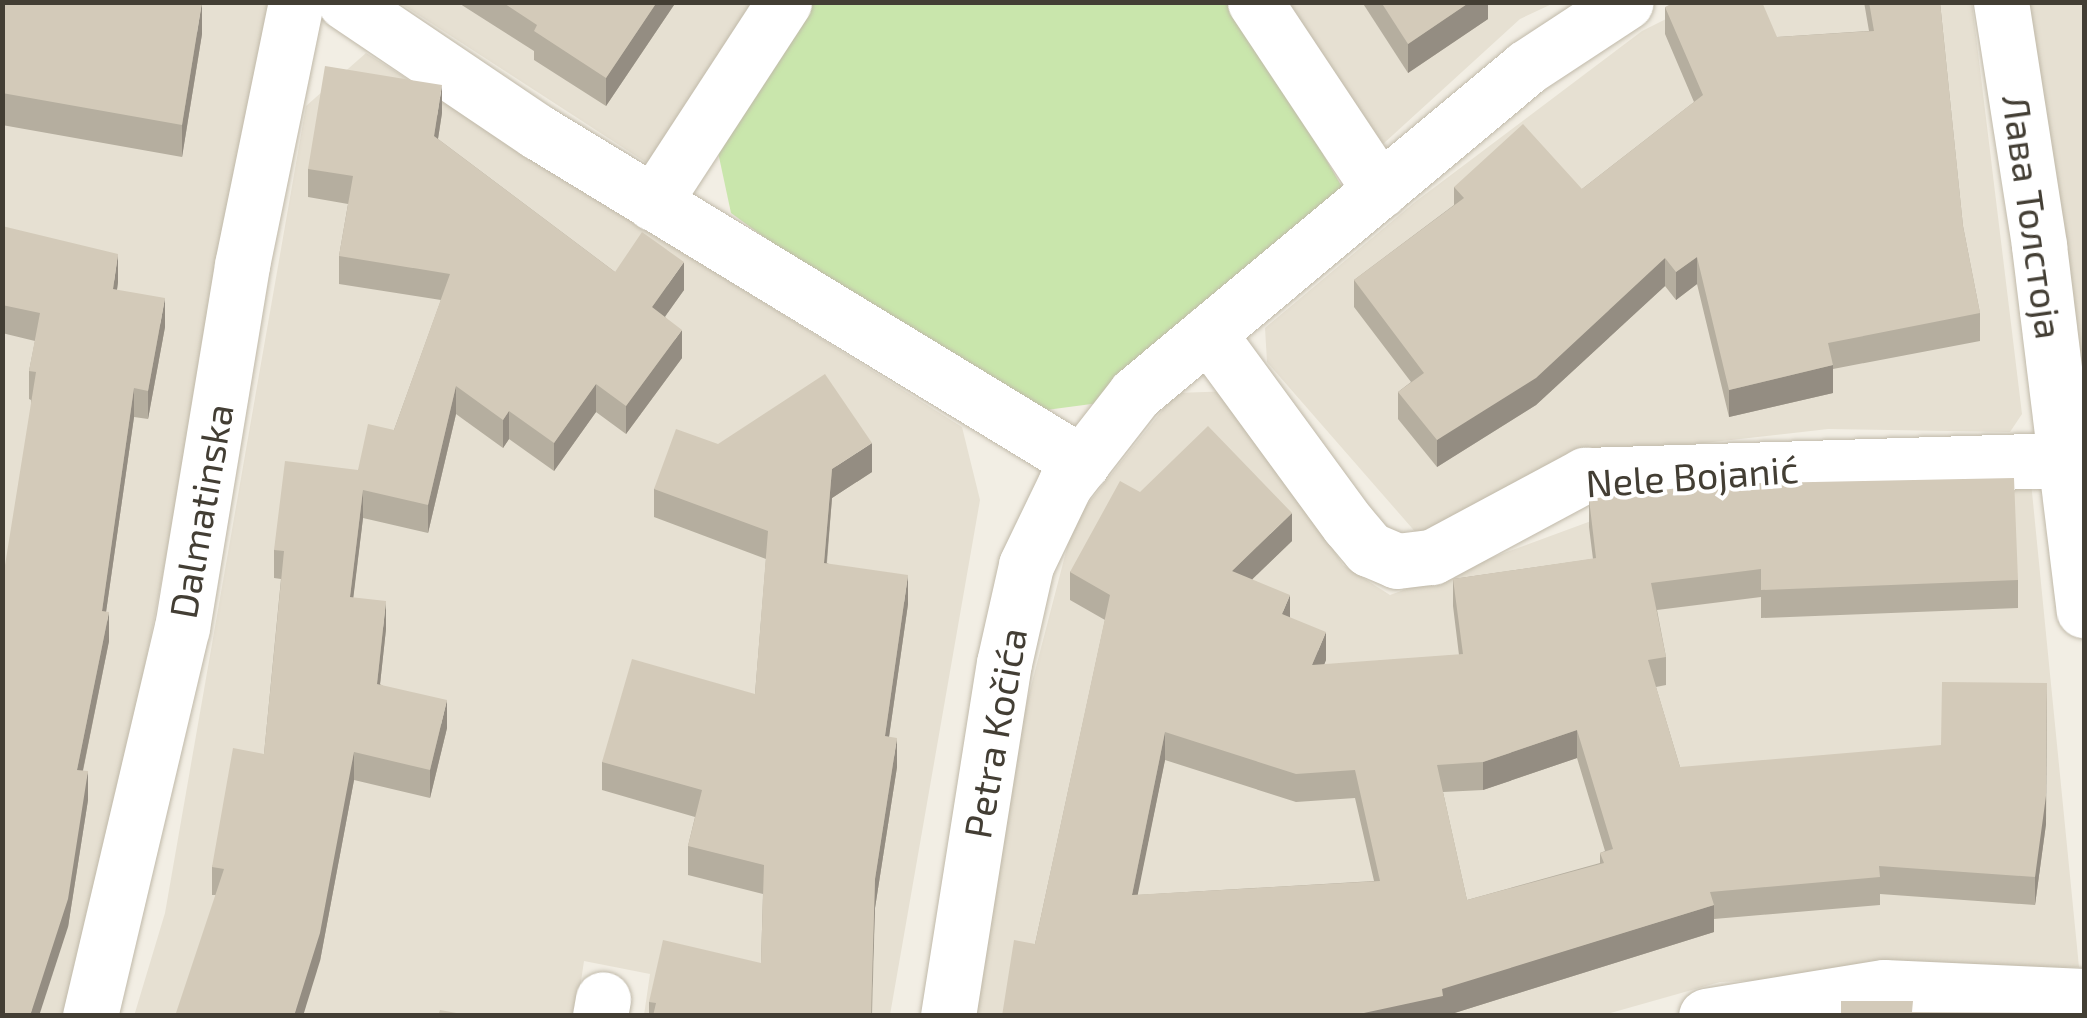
<!DOCTYPE html>
<html>
<head>
<meta charset="utf-8">
<style>
	body { margin:0 }
	#map { position:relative; width:2087px; height:1018px; overflow:hidden; background:#f2eee4; font-family:"Exo 2",sans-serif }
	div>[style] { position:absolute }
	[style*='--x'] { left:calc(var(--x)*1px); top:calc(var(--y)*1px); width:calc(var(--w)*1px); rotate:calc(var(--a)*1deg) }
	.residential>* { inset:0; background:#e6e0d2 }
	.green>* { inset:0; background:#c9e6ac }
	.roads { filter:drop-shadow(0 0 2px #c0b9a9) drop-shadow(0 0 2px #c0b9a9) }
	.minor>* { height:55px; margin:-27.5px; padding:0 27.5px; transform-origin:27.5px; border-radius:27.5px; background:#fff }
	.wall>* { inset:0; background:#b5ae9f }
	.shaded-wall>* { inset:0; background:#948d82 }
	.building>* { inset:0; background:#d3cab9 }
	span { translate:-50% -50%; white-space:nowrap; text-align:center; line-height:1.15; -webkit-text-stroke:8px #fff; paint-order:stroke }
	.street-label { font-size:38px; color:#433e34 }
	.frame { position:absolute; inset:0; border:5px solid #433e34; pointer-events:none }
</style>
</head>
<body>
<div id="map">
	<div class="residential">
		<div style="clip-path:polygon(2px 3px,274px 3px,77px 1015px,3px 1015px)"></div>
		<div style="clip-path:polygon(400px 3px,751px 3px,656px 169px)"></div>
		<div style="clip-path:polygon(1275px 3px,1554px 3px,1520px 19px,1371px 155px)"></div>
		<div style="clip-path:polygon(1698px 3px,1972px 3px,2022px 414px,2010px 432px,1828px 429px,1624px 452px,1418px 535px,1267px 362px,1265px 328px,1415px 202px,1642px 31px)"></div>
		<div style="clip-path:polygon(2026px 3px,2084px 3px,2084px 536px)"></div>
		<div style="clip-path:polygon(366px 53px,962px 427px,980px 500px,890px 1015px,644px 1015px,650px 974px,584px 961px,576px 1015px,134px 1016px,165px 913px,306px 106px)"></div>
		<div style="clip-path:polygon(1234px 391px,1343px 565px,1390px 595px,1640px 503px,2031px 482px,2079px 967px,1720px 982px,1600px 1016px,977px 1016px,991px 840px,1074px 521px,1176px 393px)"></div>
	</div>
	<div class="green">
		<div style="clip-path:polygon(801px 3px,1227px 3px,1256px 38px,1342px 187px,1099px 403px,1008px 415px,731px 213px,715px 138px)"></div>
	</div>
	<div class="roads">
		<div class="minor">
			<div style="--x:345;--y:2;--w:233;--a:34"></div>
			<div style="--x:538;--y:132;--w:637;--a:31.32"></div>
			<div style="--x:1255;--y:2;--w:226;--a:56.4"></div>
			<div style="--x:2001;--y:2;--w:247;--a:81.1"></div>
			<div style="--x:2039;--y:246;--w:367;--a:83"></div>
			<div style="--x:653;--y:203;--w:240;--a:-56.9"></div>
			<div style="--x:1208;--y:333;--w:237;--a:53.8"></div>
			<div style="--x:1348;--y:524;--w:33;--a:50"></div>
			<div style="--x:1369;--y:549;--w:30;--a:23"></div>
			<div style="--x:1397;--y:561;--w:35;--a:-7"></div>
			<div style="--x:1432;--y:557;--w:174;--a:-28.2"></div>
			<div style="--x:1585;--y:475;--w:481;--a:-1.8"></div>
			<div style="--x:90;--y:1016;--w:399;--a:-76.7"></div>
			<div style="--x:182;--y:628;--w:368;--a:-80.6"></div>
			<div style="--x:242;--y:265;--w:268;--a:-78.4"></div>
			<div style="--x:600;--y:1016;--w:17;--a:-80"></div>
			<div style="--x:948;--y:1016;--w:357;--a:-81"></div>
			<div style="--x:1004;--y:663;--w:100;--a:-77.3"></div>
			<div style="--x:1026;--y:565;--w:90;--a:-64.3"></div>
			<div style="--x:1065;--y:484;--w:114;--a:-52.1"></div>
			<div style="--x:1135;--y:394;--w:510;--a:-39.83"></div>
			<div style="--x:1527;--y:67;--w:118;--a:-33.3"></div>
			<div style="--x:1706;--y:1016;--w:180;--a:-9.3"></div>
			<div style="--x:1884;--y:987;--w:200;--a:2.6"></div>
		</div>
	</div>
	<div class="wall">
		<div style="clip-path:polygon(2px 2px,202px 34px,182px 157px,2px 125px)"></div>
		<div style="clip-path:polygon(457px 2px,676px 2px,606px 106px,534px 60px,534px 51px)"></div>
		<div style="clip-path:polygon(1362px 2px,1488px 2px,1488px 19px,1408px 73px)"></div>
		<div style="clip-path:polygon(1864px 2px,1940px 2px,1963px 226px,1980px 313px,1980px 341px,1833px 369px,1833px 393px,1729px 417px,1697px 284px,1676px 300px,1665px 286px,1536px 405px,1437px 467px,1398px 419px,1398px 392px,1411px 382px,1354px 307px,1354px 280px,1454px 205px,1454px 187px,1582px 189px,1694px 102px,1665px 34px,1665px 7px,1777px 37px,1869px 31px)"></div>
		<div style="clip-path:polygon(442px 113px,438px 139px,615px 272px,684px 290px,665px 316px,682px 358px,626px 434px,596px 412px,554px 471px,509px 439px,503px 448px,456px 414px,428px 533px,363px 518px,353px 598px,386px 629px,380px 684px,447px 728px,430px 798px,354px 780px,320px 961px,215px 895px,212px 895px,212px 867px,264px 754px,281px 579px,274px 578px,274px 550px,358px 470px,394px 430px,441px 300px,339px 284px,339px 256px,348px 204px,308px 197px,308px 169px)"></div>
		<div style="clip-path:polygon(2px 226px,118px 282px,117px 290px,165px 327px,148px 419px,134px 417px,106px 612px,109px 641px,83px 771px,88px 800px,68px 927px,31px 400px,29px 399px,29px 371px,35px 341px,2px 333px)"></div>
		<div style="clip-path:polygon(718px 444px,872px 472px,832px 498px,827px 563px,908px 604px,889px 737px,897px 767px,875px 908px,872px 1016px,649px 1016px,649px 1002px,761px 963px,763px 894px,688px 875px,688px 846px,695px 817px,602px 790px,602px 762px,755px 694px,766px 559px,654px 517px,654px 489px)"></div>
		<div style="clip-path:polygon(evenodd,1140px 492px,1292px 541px,1252px 579px,1290px 618px,1326px 660px,1324px 665px,1459px 655px,1453px 606px,1453px 579px,1593px 559px,1589px 527px,1589px 499px,2018px 580px,2018px 608px,1761px 618px,1761px 597px,1657px 610px,1666px 657px,1666px 685px,1656px 687px,1680px 767px,2046px 824px,2035px 905px,1880px 894px,1880px 905px,1714px 919px,1714px 932px,1445px 1016px,1002px 1016px,1035px 944px,1105px 620px,1070px 600px,1070px 572px,1140px 492px,1577px 758px,1605px 851px,1600px 853px,1600px 863px,1467px 900px,1443px 792px,1483px 790px,1577px 758px,1140px 492px,1165px 760px,1296px 802px,1355px 798px,1374px 881px,1137px 895px,1165px 760px)"></div>
	</div>
	<div class="shaded-wall">
		<div style="clip-path:polygon(202px 2px,202px 34px,182px 157px,182px 125px)"></div>
		<div style="clip-path:polygon(657px 2px,676px 2px,606px 106px,606px 78px)"></div>
		<div style="clip-path:polygon(1470px 2px,1488px 2px,1488px 19px,1408px 73px,1408px 44px)"></div>
		<div style="clip-path:polygon(442px 85px,442px 113px,434px 164px,434px 136px)"></div>
		<div style="clip-path:polygon(118px 254px,118px 282px,113px 318px,113px 289px)"></div>
		<div style="clip-path:polygon(1697px 257px,1697px 284px,1676px 300px,1676px 272px)"></div>
		<div style="clip-path:polygon(1665px 258px,1665px 286px,1536px 405px,1437px 467px,1437px 440px)"></div>
		<div style="clip-path:polygon(684px 262px,684px 290px,652px 335px,652px 307px)"></div>
		<div style="clip-path:polygon(165px 298px,165px 327px,148px 419px,148px 391px)"></div>
		<div style="clip-path:polygon(682px 330px,682px 358px,626px 434px,626px 406px)"></div>
		<div style="clip-path:polygon(1833px 365px,1833px 393px,1729px 417px,1729px 390px)"></div>
		<div style="clip-path:polygon(596px 384px,596px 412px,554px 471px,554px 443px)"></div>
		<div style="clip-path:polygon(456px 386px,456px 414px,428px 533px,428px 505px)"></div>
		<div style="clip-path:polygon(134px 388px,134px 417px,102px 640px,102px 611px)"></div>
		<div style="clip-path:polygon(509px 411px,509px 439px,503px 448px,503px 420px)"></div>
		<div style="clip-path:polygon(872px 443px,872px 472px,832px 498px,824px 592px,824px 563px,832px 469px)"></div>
		<div style="clip-path:polygon(363px 490px,363px 518px,350px 625px,350px 597px)"></div>
		<div style="clip-path:polygon(1292px 513px,1292px 541px,1232px 599px,1232px 571px)"></div>
		<div style="clip-path:polygon(908px 575px,908px 604px,885px 765px,885px 736px)"></div>
		<div style="clip-path:polygon(1290px 595px,1290px 623px,1282px 614px)"></div>
		<div style="clip-path:polygon(386px 601px,386px 629px,377px 712px,377px 684px)"></div>
		<div style="clip-path:polygon(109px 612px,109px 641px,77px 799px,77px 770px)"></div>
		<div style="clip-path:polygon(1326px 632px,1326px 660px,1312px 693px,1312px 665px)"></div>
		<div style="clip-path:polygon(2047px 683px,2046px 824px,2035px 905px,2035px 877px)"></div>
		<div style="clip-path:polygon(447px 700px,447px 728px,430px 798px,430px 770px)"></div>
		<div style="clip-path:polygon(1577px 730px,1577px 758px,1483px 790px,1483px 762px)"></div>
		<div style="clip-path:polygon(1165px 732px,1165px 760px,1132px 923px,1132px 895px)"></div>
		<div style="clip-path:polygon(897px 738px,897px 767px,875px 908px,871px 1016px,875px 879px)"></div>
		<div style="clip-path:polygon(354px 752px,354px 780px,320px 961px,303px 1016px,294px 1016px)"></div>
		<div style="clip-path:polygon(88px 771px,88px 800px,68px 927px,39px 1016px,30px 1016px)"></div>
		<div style="clip-path:polygon(1714px 905px,1714px 932px,1445px 1016px,1350px 1016px)"></div>
	</div>
	<div class="building">
		<div style="clip-path:polygon(2px 2px,202px 2px,182px 125px,2px 93px)"></div>
		<div style="clip-path:polygon(502px 2px,657px 2px,606px 78px,534px 31px,537px 25px)"></div>
		<div style="clip-path:polygon(1381px 2px,1470px 2px,1408px 44px)"></div>
		<div style="clip-path:polygon(1675px 2px,1762px 2px,1777px 37px,1874px 31px,1869px 2px,1940px 2px,1963px 226px,1980px 313px,1828px 343px,1833px 365px,1729px 390px,1697px 257px,1676px 272px,1665px 258px,1536px 378px,1437px 440px,1398px 392px,1424px 373px,1354px 280px,1464px 198px,1454px 187px,1523px 124px,1582px 189px,1703px 95px,1665px 7px)"></div>
		<div style="clip-path:polygon(325px 66px,442px 85px,434px 136px,615px 272px,642px 232px,684px 262px,652px 307px,682px 330px,626px 406px,596px 384px,554px 443px,509px 411px,503px 420px,456px 386px,428px 505px,363px 490px,350px 597px,386px 601px,377px 684px,447px 700px,430px 770px,354px 752px,320px 933px,294px 1016px,175px 1016px,224px 869px,212px 867px,233px 748px,264px 754px,284px 551px,274px 550px,285px 461px,358px 470px,368px 424px,394px 430px,450px 274px,339px 256px,353px 176px,308px 169px)"></div>
		<div style="clip-path:polygon(2px 226px,118px 254px,113px 289px,165px 298px,148px 391px,134px 388px,102px 611px,109px 612px,77px 770px,88px 771px,68px 899px,30px 1016px,2px 1016px,2px 584px,36px 372px,29px 371px,40px 313px,2px 305px)"></div>
		<div style="clip-path:polygon(825px 374px,872px 443px,832px 469px,824px 563px,908px 575px,885px 736px,897px 738px,875px 879px,871px 1014px,653px 1016px,656px 1003px,649px 1002px,663px 940px,761px 963px,764px 865px,688px 846px,702px 790px,602px 762px,632px 659px,755px 694px,768px 531px,654px 489px,676px 429px,718px 444px)"></div>
		<div style="clip-path:polygon(evenodd,1208px 426px,1292px 513px,1232px 571px,1290px 595px,1282px 614px,1326px 632px,1312px 665px,1463px 654px,1453px 579px,1596px 558px,1589px 499px,1711px 484px,2014px 478px,2018px 580px,1761px 590px,1761px 569px,1651px 583px,1666px 657px,1648px 660px,1680px 767px,1941px 745px,1942px 682px,2047px 683px,2046px 796px,2035px 877px,1879px 866px,1880px 877px,1710px 892px,1714px 905px,1442px 989px,1443px 996px,1350px 1016px,1002px 1016px,1014px 940px,1035px 944px,1110px 595px,1070px 572px,1120px 481px,1140px 492px,1208px 426px,1577px 730px,1613px 849px,1600px 853px,1604px 863px,1467px 900px,1437px 765px,1483px 762px,1577px 730px,1208px 426px,1165px 732px,1296px 774px,1355px 770px,1380px 881px,1132px 895px,1165px 732px)"></div>
		<div style="clip-path:polygon(1841px 1001px,1913px 1001px,1912px 1012px,2057px 1013px,2057px 1016px,1841px 1016px)"></div>
		<div style="clip-path:polygon(440px 1010px,473px 1016px,438px 1016px)"></div>
	</div>
	<div class="street-label">
		<span style="left:2033px;top:217px;rotate:82deg">Лава Толстоја</span>
		<span style="left:1692px;top:476px;rotate:-4deg">Nele Bojanić</span>
		<span style="left:201px;top:511px;rotate:-80deg">Dalmatinska</span>
		<span style="left:995px;top:733px;rotate:-80deg">Petra Kočića</span>
	</div>
	<div class="frame"></div>
</div>
</body>
</html>
